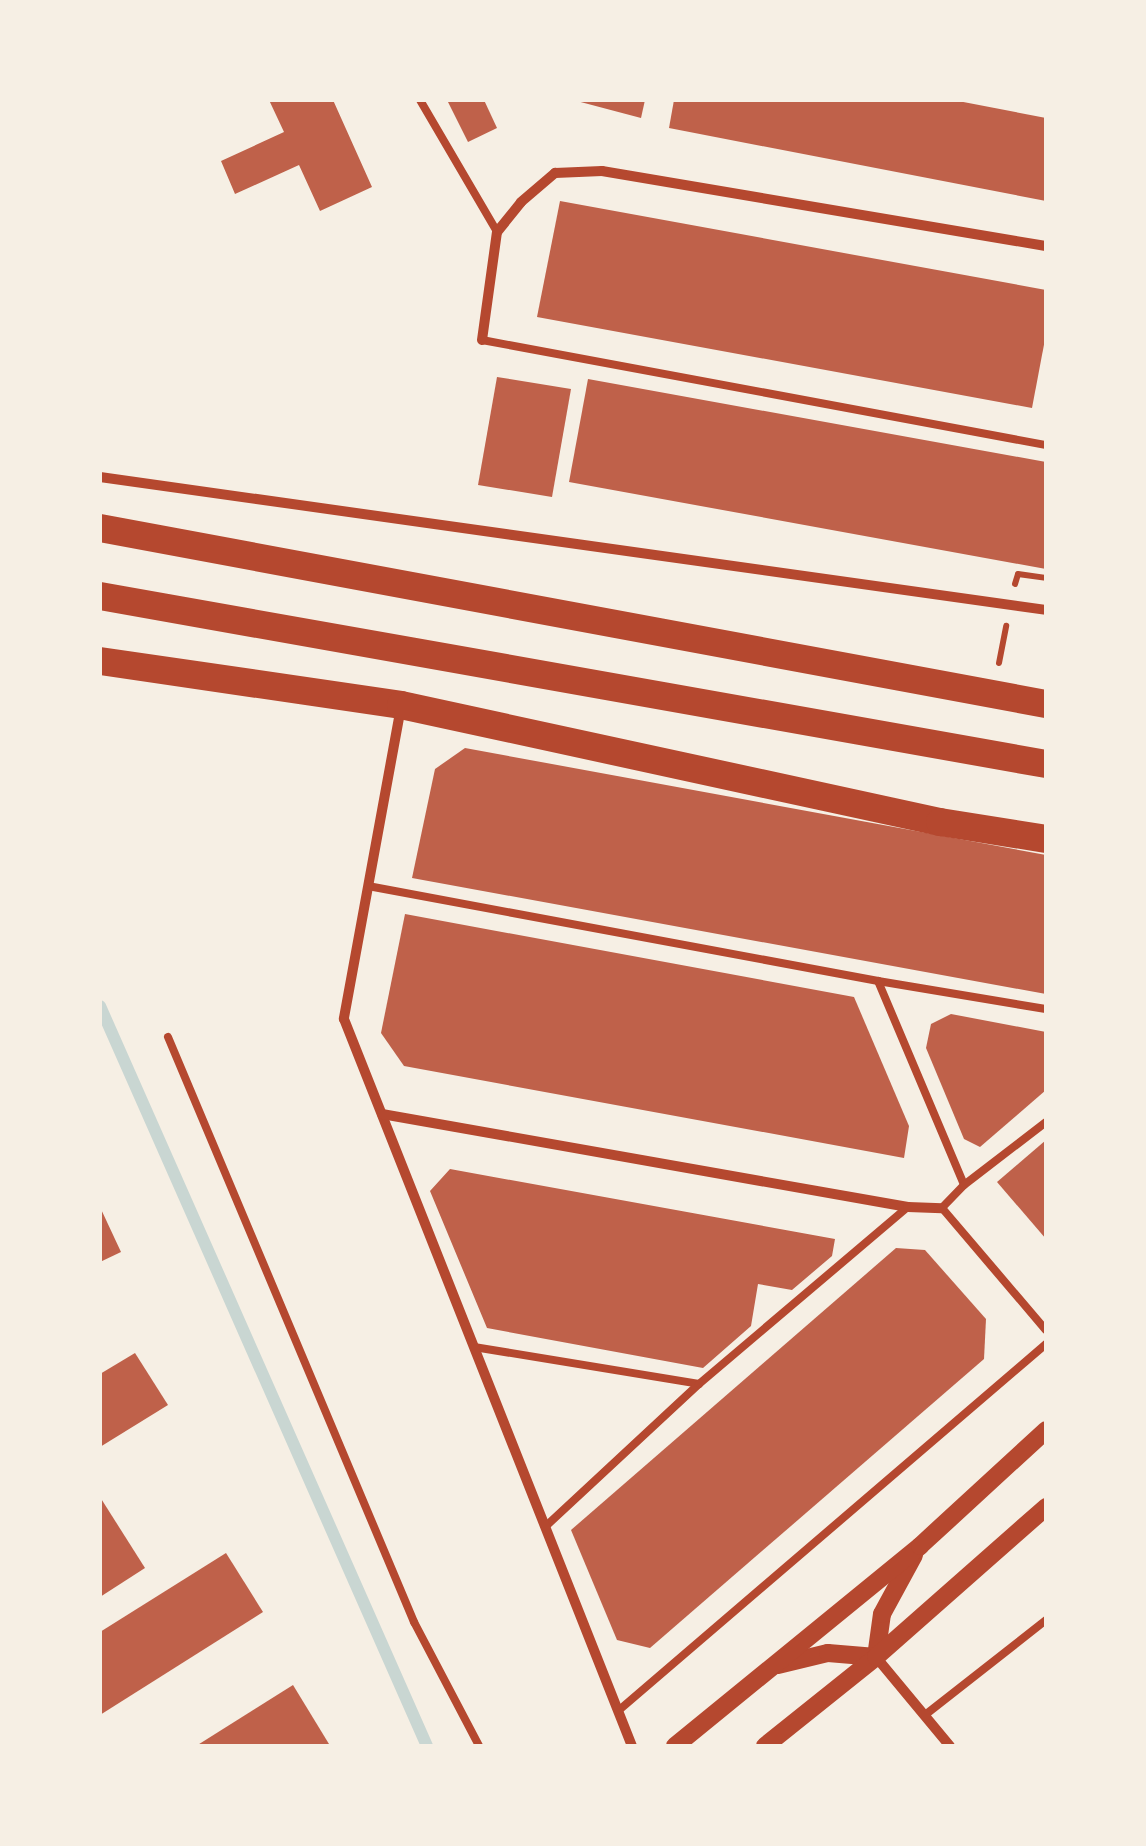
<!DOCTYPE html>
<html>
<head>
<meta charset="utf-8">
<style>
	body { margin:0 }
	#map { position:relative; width:1146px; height:1846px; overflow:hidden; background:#f6efe4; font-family:Montserrat,sans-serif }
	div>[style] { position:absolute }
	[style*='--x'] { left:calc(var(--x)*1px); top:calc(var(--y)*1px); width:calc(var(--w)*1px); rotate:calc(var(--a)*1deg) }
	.stream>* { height:12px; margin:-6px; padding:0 6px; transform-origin:6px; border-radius:6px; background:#c9d6d2 }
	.building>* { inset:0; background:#bf614a }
	.path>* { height:6px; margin:-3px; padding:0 3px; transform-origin:3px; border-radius:3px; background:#b5482f }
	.service>* { height:8px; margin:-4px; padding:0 4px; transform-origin:4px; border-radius:4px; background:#b5482f }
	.minor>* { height:10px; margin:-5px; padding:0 5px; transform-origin:5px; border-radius:5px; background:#b5482f }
	.tertiary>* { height:18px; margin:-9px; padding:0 9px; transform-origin:9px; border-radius:9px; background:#b5482f }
	.trunk>* { height:28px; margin:-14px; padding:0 14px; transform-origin:14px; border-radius:14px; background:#b5482f }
	span { translate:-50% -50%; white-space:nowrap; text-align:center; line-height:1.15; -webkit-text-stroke:10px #f6efe4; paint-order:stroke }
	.frame { position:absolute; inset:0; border:102px solid #f6efe4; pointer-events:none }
</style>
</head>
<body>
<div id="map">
	<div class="stream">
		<div style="--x:100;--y:1006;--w:809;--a:66.16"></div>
	</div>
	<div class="building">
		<div style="clip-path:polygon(269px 100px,333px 100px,372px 187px,320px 211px,299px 165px,235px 194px,221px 161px,284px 132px)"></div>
		<div style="clip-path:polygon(447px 100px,484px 100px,497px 128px,468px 142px)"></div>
		<div style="clip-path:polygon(573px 100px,645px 100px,641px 118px)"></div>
		<div style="clip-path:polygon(674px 100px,953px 100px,1046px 118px,1046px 201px,669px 128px)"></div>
		<div style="clip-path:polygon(560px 201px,1046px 290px,1046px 334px,1032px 408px,537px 317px)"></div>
		<div style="clip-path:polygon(497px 377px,571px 389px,552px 497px,478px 485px)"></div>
		<div style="clip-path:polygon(588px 379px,1046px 462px,1046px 569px,569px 482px)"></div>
		<div style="clip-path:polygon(465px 748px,1046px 855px,1046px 994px,412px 878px,435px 769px)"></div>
		<div style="clip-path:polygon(405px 914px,854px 997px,909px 1126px,904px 1158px,404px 1066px,381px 1033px)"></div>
		<div style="clip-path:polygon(951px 1014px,1046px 1032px,1046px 1090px,980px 1147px,964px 1139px,926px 1048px,931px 1024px)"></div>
		<div style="clip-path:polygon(1046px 1140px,1046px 1239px,997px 1182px)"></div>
		<div style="clip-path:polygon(450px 1169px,835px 1239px,832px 1256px,792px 1290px,758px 1284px,751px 1326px,703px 1368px,487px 1328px,430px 1191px)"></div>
		<div style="clip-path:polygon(100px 1207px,121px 1252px,100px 1262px)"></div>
		<div style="clip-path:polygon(896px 1248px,925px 1250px,986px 1319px,984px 1359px,650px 1648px,617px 1640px,571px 1530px)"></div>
		<div style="clip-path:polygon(135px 1353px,168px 1405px,100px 1447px,100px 1374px)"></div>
		<div style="clip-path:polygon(100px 1497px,145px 1568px,100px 1597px)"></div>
		<div style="clip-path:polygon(226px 1553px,263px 1612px,100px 1715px,100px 1632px)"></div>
		<div style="clip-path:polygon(293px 1685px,329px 1744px,326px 1746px,196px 1746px)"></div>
	</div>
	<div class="path">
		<div style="--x:1015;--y:584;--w:10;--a:-73"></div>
		<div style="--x:1018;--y:574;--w:28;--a:8"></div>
		<div style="--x:999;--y:663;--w:38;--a:-79"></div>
	</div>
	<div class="service">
		<div style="--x:420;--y:100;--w:153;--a:59.7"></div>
		<div style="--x:482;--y:340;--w:574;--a:10.55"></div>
		<div style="--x:368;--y:886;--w:519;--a:10.55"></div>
		<div style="--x:878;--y:981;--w:221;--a:67.1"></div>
		<div style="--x:964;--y:1185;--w:32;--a:134"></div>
		<div style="--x:942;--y:1208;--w:160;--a:49.6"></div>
		<div style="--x:878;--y:981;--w:170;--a:9.5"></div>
		<div style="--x:168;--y:1037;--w:635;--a:67.19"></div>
		<div style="--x:414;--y:1622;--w:140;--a:62.3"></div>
		<div style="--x:964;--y:1185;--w:103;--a:-37.5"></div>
		<div style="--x:474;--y:1347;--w:228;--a:9.3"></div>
		<div style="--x:545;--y:1527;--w:210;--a:-42.9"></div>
		<div style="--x:699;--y:1384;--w:274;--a:-40.3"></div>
		<div style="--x:618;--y:1711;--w:564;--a:-40.61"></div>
		<div style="--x:925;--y:1715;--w:154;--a:-38.1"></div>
	</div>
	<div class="minor">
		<div style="--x:482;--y:340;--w:109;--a:-82.1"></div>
		<div style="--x:497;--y:232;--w:38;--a:-51"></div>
		<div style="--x:521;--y:202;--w:45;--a:-40.5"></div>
		<div style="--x:555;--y:173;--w:47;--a:-2.4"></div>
		<div style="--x:602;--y:171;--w:450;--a:9.6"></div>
		<div style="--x:100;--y:477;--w:955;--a:8"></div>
		<div style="--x:401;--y:707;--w:317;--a:100.4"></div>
		<div style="--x:344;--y:1019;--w:782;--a:68.39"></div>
		<div style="--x:382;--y:1114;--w:534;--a:10.03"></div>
		<div style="--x:908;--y:1207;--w:34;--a:2"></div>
		<div style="--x:876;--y:1657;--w:116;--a:50.3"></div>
	</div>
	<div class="tertiary">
		<div style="--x:876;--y:1657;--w:43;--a:-82.1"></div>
		<div style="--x:882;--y:1614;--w:67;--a:-61.5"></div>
		<div style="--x:778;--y:1665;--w:51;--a:-13.5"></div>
		<div style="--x:828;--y:1653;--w:48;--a:4.8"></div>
		<div style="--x:675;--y:1746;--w:316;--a:-39.2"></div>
		<div style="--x:920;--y:1546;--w:171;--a:-42.6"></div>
		<div style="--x:765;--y:1746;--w:142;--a:-38.7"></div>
		<div style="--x:876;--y:1657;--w:227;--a:-41.4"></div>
	</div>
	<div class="trunk">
		<div style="--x:100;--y:528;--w:962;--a:10.54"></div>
		<div style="--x:100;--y:596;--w:961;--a:10.07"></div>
		<div style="--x:100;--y:661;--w:304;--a:8.3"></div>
		<div style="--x:401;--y:705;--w:552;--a:12.25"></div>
		<div style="--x:940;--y:822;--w:107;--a:9.1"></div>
	</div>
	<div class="frame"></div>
</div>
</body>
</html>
